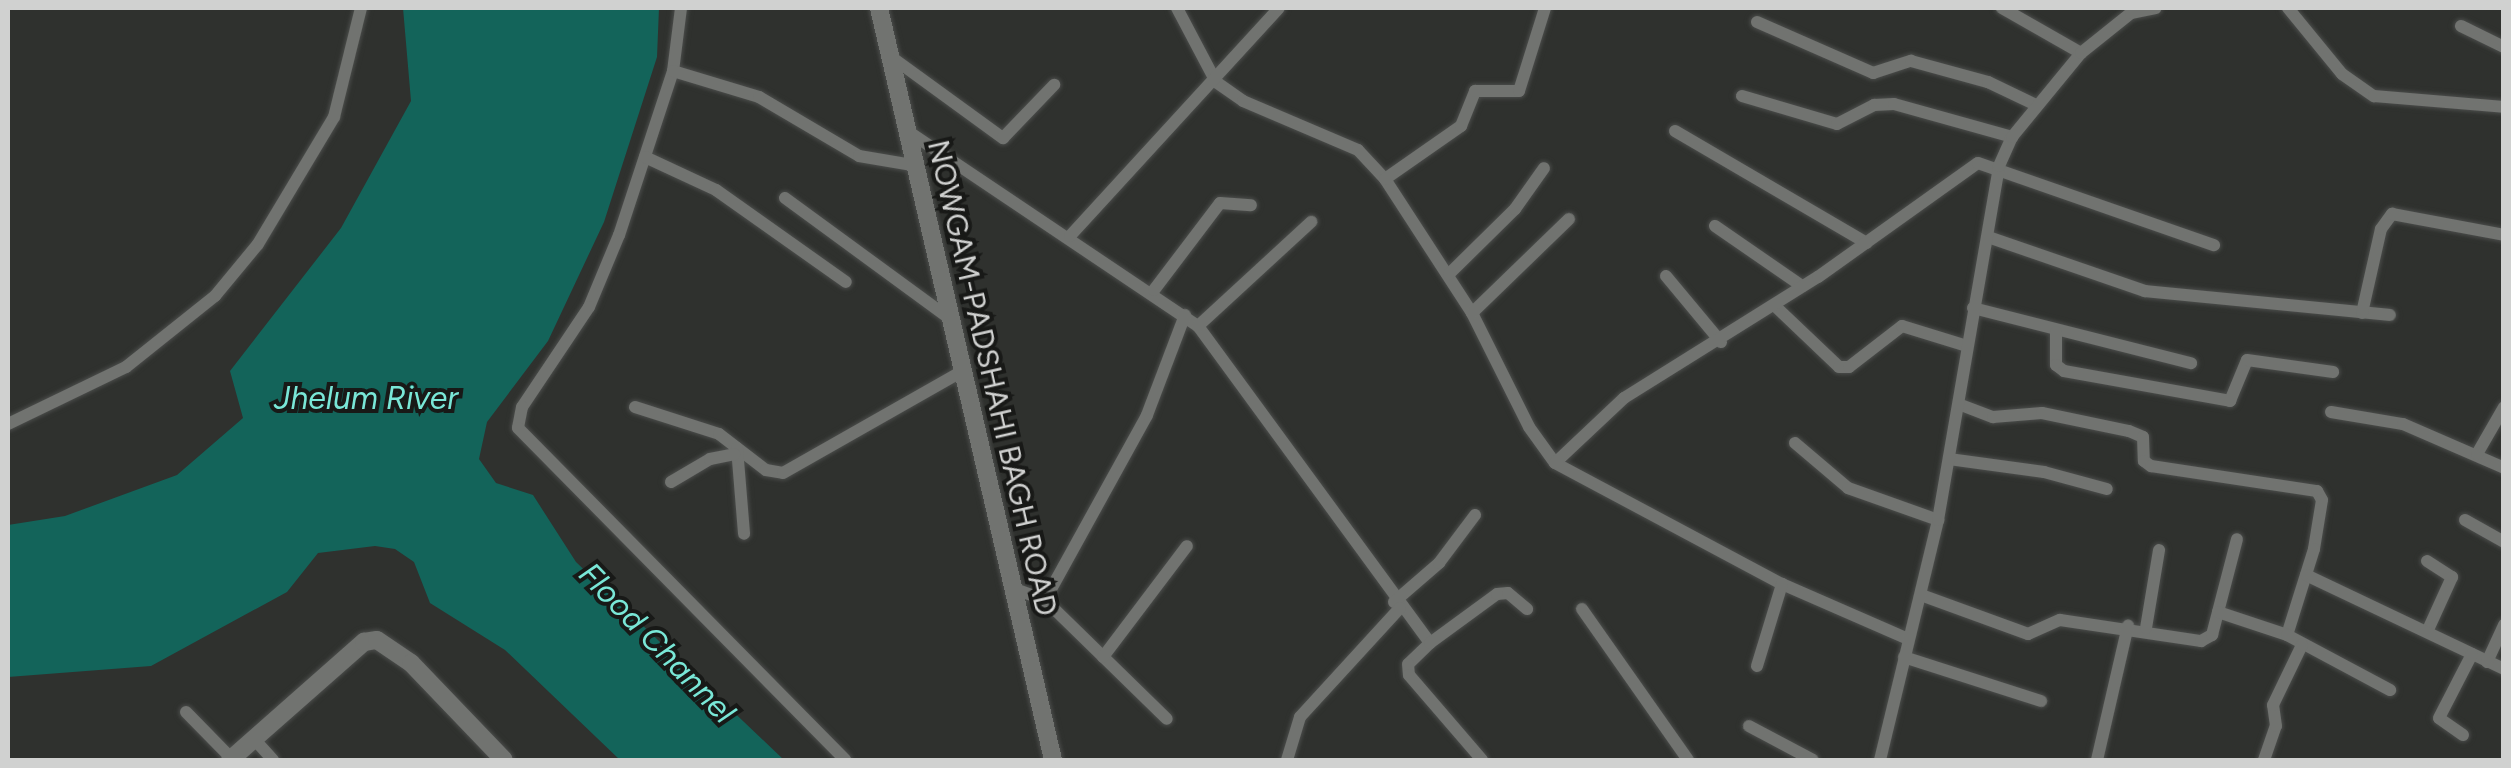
<!DOCTYPE html>
<html>
<head>
<meta charset="utf-8">
<style>
	body { margin:0 }
	#map { position:relative; width:2511px; height:768px; overflow:hidden; background:#2f312e; font-family:Figtree,sans-serif }
	div>[style] { position:absolute }
	[style*='--x'] { left:calc(var(--x)*1px); top:calc(var(--y)*1px); width:calc(var(--w)*1px); rotate:calc(var(--a)*1deg) }
	.water>* { inset:0; background:#13645a }
	.roads { filter:drop-shadow(0 0 2px #4b4d4b) drop-shadow(0 0 2px #4b4d4b) }
	.street>* { height:12px; margin:-6px; padding:0 6px; transform-origin:6px; border-radius:6px; background:#717370 }
	.secondary>* { height:18px; margin:-9px; padding:0 9px; transform-origin:9px; border-radius:9px; background:#717370 }
	span { translate:-50% -50%; white-space:nowrap; text-align:center; line-height:1.15; -webkit-text-stroke:8px #181917; paint-order:stroke }
	.street-label { font-size:30px; color:#d0d1d0 }
	.water-label { font-size:32px; color:#79e7d7; font-style:italic }
	.frame { position:absolute; inset:0; border:10px solid #d0d1d0; pointer-events:none }
</style>
</head>
<body>
<div id="map">
	<div class="water">
		<div style="clip-path:polygon(403px 8px,659px 8px,657px 57px,604px 222px,548px 341px,487px 422px,479px 459px,496px 483px,533px 495px,576px 562px,784px 760px,620px 760px,505px 650px,430px 603px,414px 562px,395px 549px,375px 546px,318px 553px,287px 592px,151px 666px,8px 677px,8px 525px,65px 516px,177px 475px,243px 418px,230px 371px,341px 228px,411px 101px)"></div>
	</div>
	<div class="roads">
		<div class="street">
			<div style="--x:681;--y:8;--w:64;--a:97.2"></div>
			<div style="--x:673;--y:71;--w:173;--a:108.2"></div>
			<div style="--x:619;--y:235;--w:78;--a:112.6"></div>
			<div style="--x:589;--y:307;--w:120;--a:123.8"></div>
			<div style="--x:522;--y:407;--w:21;--a:101"></div>
			<div style="--x:518;--y:428;--w:466;--a:45.4"></div>
			<div style="--x:1177;--y:8;--w:84;--a:62.2"></div>
			<div style="--x:1216;--y:82;--w:33;--a:35"></div>
			<div style="--x:1243;--y:101;--w:125;--a:23.1"></div>
			<div style="--x:1358;--y:150;--w:40;--a:47"></div>
			<div style="--x:1385;--y:179;--w:160;--a:57"></div>
			<div style="--x:1472;--y:313;--w:127;--a:63.4"></div>
			<div style="--x:1529;--y:427;--w:44;--a:54.2"></div>
			<div style="--x:1555;--y:463;--w:257;--a:28.1"></div>
			<div style="--x:1782;--y:584;--w:137;--a:23.6"></div>
			<div style="--x:2002;--y:8;--w:91;--a:29.7"></div>
			<div style="--x:2288;--y:8;--w:85;--a:50.7"></div>
			<div style="--x:2342;--y:74;--w:39;--a:35"></div>
			<div style="--x:2374;--y:96;--w:130;--a:4.8"></div>
			<div style="--x:1757;--y:22;--w:127;--a:23.7"></div>
			<div style="--x:1873;--y:73;--w:40;--a:-18"></div>
			<div style="--x:1911;--y:61;--w:80;--a:15.3"></div>
			<div style="--x:1988;--y:82;--w:53;--a:25.6"></div>
			<div style="--x:2461;--y:26;--w:48;--a:26"></div>
			<div style="--x:890;--y:56;--w:140;--a:36"></div>
			<div style="--x:1003;--y:138;--w:74;--a:-46.1"></div>
			<div style="--x:673;--y:71;--w:90;--a:16.8"></div>
			<div style="--x:759;--y:97;--w:116;--a:30.5"></div>
			<div style="--x:859;--y:156;--w:54;--a:9.6"></div>
			<div style="--x:1742;--y:96;--w:99;--a:16.4"></div>
			<div style="--x:1837;--y:124;--w:42;--a:-27.2"></div>
			<div style="--x:1874;--y:105;--w:20;--a:-3"></div>
			<div style="--x:1894;--y:104;--w:123;--a:15.6"></div>
			<div style="--x:906;--y:130;--w:352;--a:33.9"></div>
			<div style="--x:1198;--y:326;--w:393;--a:53.8"></div>
			<div style="--x:1430;--y:643;--w:30;--a:136"></div>
			<div style="--x:1408;--y:664;--w:11;--a:85"></div>
			<div style="--x:1409;--y:675;--w:112;--a:49.3"></div>
			<div style="--x:1675;--y:131;--w:222;--a:30.3"></div>
			<div style="--x:645;--y:157;--w:78;--a:24.9"></div>
			<div style="--x:716;--y:190;--w:159;--a:35.3"></div>
			<div style="--x:1385;--y:179;--w:93;--a:-34.9"></div>
			<div style="--x:1461;--y:126;--w:38;--a:-68"></div>
			<div style="--x:1475;--y:91;--w:44;--a:0"></div>
			<div style="--x:1519;--y:91;--w:87;--a:-72.6"></div>
			<div style="--x:785;--y:198;--w:200;--a:36.2"></div>
			<div style="--x:1715;--y:226;--w:106;--a:34.6"></div>
			<div style="--x:1070;--y:236;--w:309;--a:-47.5"></div>
			<div style="--x:1988;--y:237;--w:166;--a:19"></div>
			<div style="--x:2145;--y:291;--w:246;--a:5.6"></div>
			<div style="--x:1449;--y:274;--w:93;--a:-44.6"></div>
			<div style="--x:1515;--y:209;--w:50;--a:-54.7"></div>
			<div style="--x:1666;--y:276;--w:86;--a:50.2"></div>
			<div style="--x:1154;--y:290;--w:109;--a:-52.8"></div>
			<div style="--x:1220;--y:203;--w:31;--a:4"></div>
			<div style="--x:1775;--y:306;--w:88;--a:43.6"></div>
			<div style="--x:1839;--y:367;--w:10;--a:0"></div>
			<div style="--x:1849;--y:367;--w:67;--a:-37.7"></div>
			<div style="--x:1902;--y:326;--w:68;--a:17.1"></div>
			<div style="--x:1973;--y:308;--w:225;--a:14.2"></div>
			<div style="--x:1472;--y:313;--w:135;--a:-44.1"></div>
			<div style="--x:2362;--y:313;--w:86;--a:-77.3"></div>
			<div style="--x:2381;--y:229;--w:19;--a:-54"></div>
			<div style="--x:2392;--y:214;--w:114;--a:10.6"></div>
			<div style="--x:1198;--y:326;--w:154;--a:-42.6"></div>
			<div style="--x:2056;--y:332;--w:33;--a:90"></div>
			<div style="--x:2056;--y:365;--w:10;--a:37"></div>
			<div style="--x:2064;--y:371;--w:169;--a:10.2"></div>
			<div style="--x:2230;--y:401;--w:44;--a:-67.5"></div>
			<div style="--x:2247;--y:360;--w:87;--a:7.9"></div>
			<div style="--x:1961;--y:405;--w:34;--a:21"></div>
			<div style="--x:1993;--y:417;--w:49;--a:-4.7"></div>
			<div style="--x:2042;--y:413;--w:89;--a:11.7"></div>
			<div style="--x:2129;--y:431;--w:15;--a:23"></div>
			<div style="--x:2143;--y:437;--w:24;--a:88"></div>
			<div style="--x:2144;--y:461;--w:9;--a:36"></div>
			<div style="--x:2151;--y:466;--w:168;--a:8.6"></div>
			<div style="--x:2317;--y:491;--w:10;--a:61"></div>
			<div style="--x:2322;--y:500;--w:50;--a:99.3"></div>
			<div style="--x:2314;--y:549;--w:90;--a:107.4"></div>
			<div style="--x:635;--y:407;--w:88;--a:17.8"></div>
			<div style="--x:719;--y:434;--w:59;--a:37.5"></div>
			<div style="--x:766;--y:470;--w:17;--a:10"></div>
			<div style="--x:783;--y:473;--w:202;--a:-29.6"></div>
			<div style="--x:2331;--y:412;--w:73;--a:9.5"></div>
			<div style="--x:2403;--y:424;--w:110;--a:23.5"></div>
			<div style="--x:8;--y:424;--w:131;--a:-25.8"></div>
			<div style="--x:126;--y:367;--w:114;--a:-38.6"></div>
			<div style="--x:215;--y:296;--w:67;--a:-50.4"></div>
			<div style="--x:258;--y:244;--w:148;--a:-59.1"></div>
			<div style="--x:334;--y:117;--w:112;--a:-76.1"></div>
			<div style="--x:1795;--y:443;--w:70;--a:40.3"></div>
			<div style="--x:1848;--y:488;--w:96;--a:19.6"></div>
			<div style="--x:737;--y:448;--w:86;--a:85.3"></div>
			<div style="--x:2477;--y:454;--w:54;--a:-60.1"></div>
			<div style="--x:1949;--y:459;--w:96;--a:7.8"></div>
			<div style="--x:2044;--y:472;--w:65;--a:15.1"></div>
			<div style="--x:1555;--y:463;--w:95;--a:-43.3"></div>
			<div style="--x:1624;--y:398;--w:229;--a:-32"></div>
			<div style="--x:1818;--y:277;--w:196;--a:-35.5"></div>
			<div style="--x:1978;--y:163;--w:250;--a:19.2"></div>
			<div style="--x:671;--y:482;--w:45;--a:-30.5"></div>
			<div style="--x:710;--y:459;--w:25;--a:-11"></div>
			<div style="--x:2465;--y:520;--w:45;--a:29.4"></div>
			<div style="--x:2427;--y:561;--w:30;--a:33"></div>
			<div style="--x:2452;--y:577;--w:58;--a:114.4"></div>
			<div style="--x:2306;--y:575;--w:219;--a:25.4"></div>
			<div style="--x:1012;--y:588;--w:35;--a:20"></div>
			<div style="--x:1045;--y:600;--w:170;--a:44.3"></div>
			<div style="--x:1921;--y:595;--w:114;--a:20"></div>
			<div style="--x:2028;--y:634;--w:35;--a:-24"></div>
			<div style="--x:2060;--y:620;--w:143;--a:8.5"></div>
			<div style="--x:2201;--y:641;--w:13;--a:-29"></div>
			<div style="--x:2212;--y:635;--w:99;--a:-75.4"></div>
			<div style="--x:1045;--y:600;--w:211;--a:-61.1"></div>
			<div style="--x:1147;--y:415;--w:107;--a:-69.2"></div>
			<div style="--x:1394;--y:602;--w:60;--a:-40.9"></div>
			<div style="--x:1439;--y:563;--w:60;--a:-53.1"></div>
			<div style="--x:1582;--y:609;--w:184;--a:54.9"></div>
			<div style="--x:2218;--y:612;--w:73;--a:18.4"></div>
			<div style="--x:2287;--y:635;--w:117;--a:28.1"></div>
			<div style="--x:2146;--y:628;--w:79;--a:-80.5"></div>
			<div style="--x:1430;--y:643;--w:83;--a:-36.2"></div>
			<div style="--x:1497;--y:594;--w:11;--a:-5"></div>
			<div style="--x:1508;--y:593;--w:25;--a:40"></div>
			<div style="--x:1103;--y:657;--w:139;--a:-52.9"></div>
			<div style="--x:1904;--y:657;--w:144;--a:17.8"></div>
			<div style="--x:2487;--y:662;--w:41;--a:-65.3"></div>
			<div style="--x:1757;--y:666;--w:86;--a:-73"></div>
			<div style="--x:186;--y:712;--w:66;--a:45.6"></div>
			<div style="--x:1749;--y:726;--w:72;--a:28"></div>
			<div style="--x:2463;--y:735;--w:29;--a:-145"></div>
			<div style="--x:2439;--y:718;--w:72;--a:-62.7"></div>
			<div style="--x:255;--y:740;--w:27;--a:48"></div>
			<div style="--x:1287;--y:760;--w:45;--a:-73.2"></div>
			<div style="--x:1300;--y:717;--w:148;--a:-47.5"></div>
			<div style="--x:1880;--y:760;--w:247;--a:-76.4"></div>
			<div style="--x:1938;--y:520;--w:359;--a:-80.2"></div>
			<div style="--x:1999;--y:166;--w:32;--a:-66"></div>
			<div style="--x:2012;--y:137;--w:109;--a:-50.6"></div>
			<div style="--x:2081;--y:53;--w:64;--a:-38.7"></div>
			<div style="--x:2131;--y:13;--w:25;--a:-11"></div>
			<div style="--x:2097;--y:760;--w:138;--a:-77"></div>
			<div style="--x:2264;--y:760;--w:36;--a:-71"></div>
			<div style="--x:2276;--y:726;--w:21;--a:-98"></div>
			<div style="--x:2273;--y:705;--w:67;--a:-64.2"></div>
		</div>
		<div class="secondary">
			<div style="--x:879;--y:8;--w:772;--a:76.97"></div>
			<div style="--x:230;--y:760;--w:179;--a:-41.4"></div>
			<div style="--x:364;--y:642;--w:13;--a:-9"></div>
			<div style="--x:377;--y:640;--w:41;--a:34.1"></div>
			<div style="--x:411;--y:663;--w:134;--a:46.2"></div>
		</div>
	</div>
	<div class="street-label">
		<span style="left:992px;top:378px;rotate:77deg">NOWGAM-PADSHAHI BAGH ROAD</span>
	</div>
	<div class="water-label">
		<span style="left:366px;top:398px">Jhelum River</span>
		<span style="left:657px;top:643px;rotate:46deg">Flood Channel</span>
	</div>
	<div class="frame"></div>
</div>
</body>
</html>
